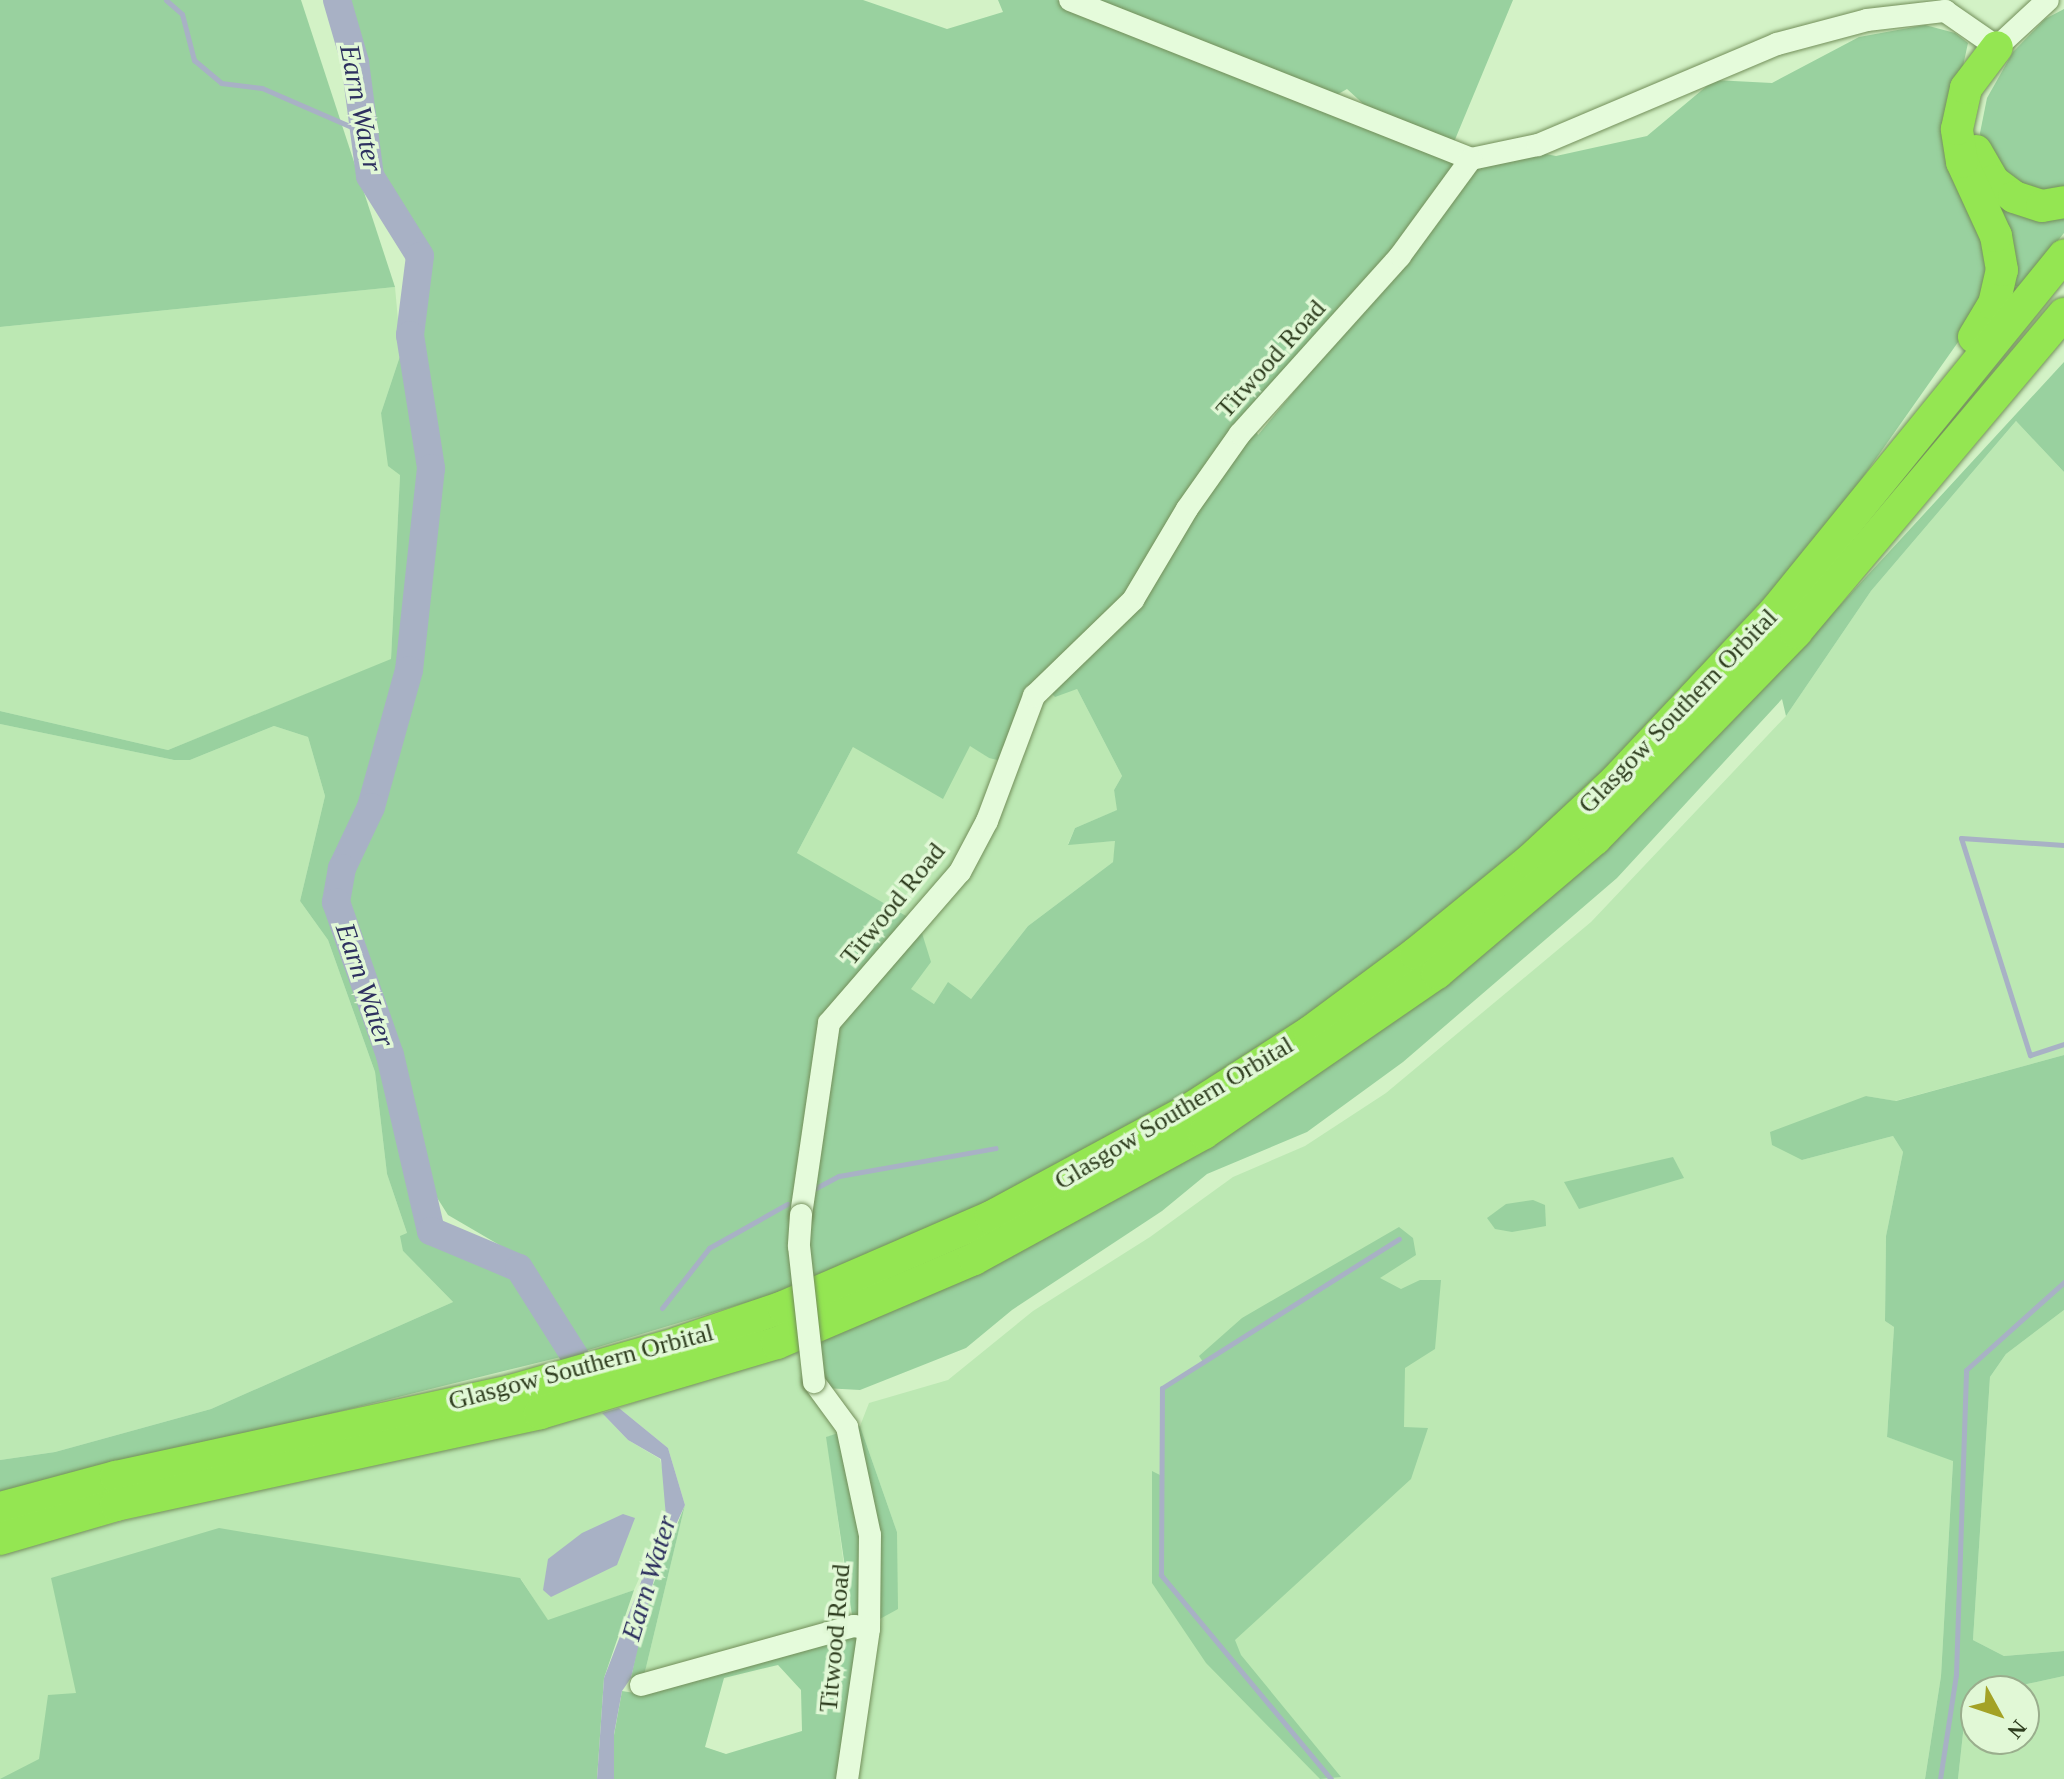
<!DOCTYPE html>
<html>
<head>
<meta charset="utf-8">
<style>
	body { margin:0 }
	#map { position:relative; width:2064px; height:1779px; overflow:hidden; background:#d3f2c6; font-family:"Times New Roman",serif }
	div>[style] { position:absolute }
	[style*='--x'] { left:calc(var(--x)*1px); top:calc(var(--y)*1px); width:calc(var(--w)*1px); rotate:calc(var(--a)*1deg) }
	.farmland>* { inset:0; background:#bce8b3 }
	.green>* { inset:0; background:#99d19f }
	.water>* { inset:0; background:#a8b1c5 }
	.stream>* { height:5px; margin:-2.5px; padding:0 2.5px; transform-origin:2.5px; border-radius:2.5px; background:#a8b1c5 }
	.river>* { height:28px; margin:-14px; padding:0 14px; transform-origin:14px; border-radius:14px; background:#a8b1c5 }
	.roads { filter:drop-shadow(0 0 2px #738f5a) drop-shadow(0 0 2px #738f5a) }
	.minor>* { height:22px; margin:-11px; padding:0 11px; transform-origin:11px; border-radius:11px; background:#e5fbdb }
	.highway>* { height:32px; margin:-16px; padding:0 16px; transform-origin:16px; border-radius:16px; background:#94e652 }
	.bridges { filter:drop-shadow(0 0 2px #738f5a) drop-shadow(0 0 2px #738f5a) }
	.minor-bridge>* { height:22px; margin:-11px; padding:0 11px; transform-origin:11px; border-radius:11px; background:#e5fbdb }
	span { translate:-50% -50%; white-space:nowrap; text-align:center; line-height:1.15; -webkit-text-stroke:7px #e1f8d6; paint-order:stroke }
	.street-label { font-size:26px; color:#2f3e1f }
	.water-label { font-size:28px; color:#2d305f; font-style:italic }
	.north { position:absolute; left:1960px; top:1675px; width:80px; height:80px; box-sizing:border-box; background:#e1f8d6; border:2px solid #9aae8d; border-radius:50%; rotate:130deg; font-size:22px; font-weight:700; line-height:32px; text-align:center; color:#2f3e1f }
	.north::after { content:''; display:block; margin:auto; width:28px; height:36px; background:#a3a225; clip-path:polygon(50% 0,100% 100%,50% 72%,0 100%) }
</style>
</head>
<body>
<div id="map">
	<div class="farmland">
		<div style="clip-path:polygon(395px 287px,401px 353px,381px 413px,400px 475px,391px 660px,168px 750px,0 711px,0 327px)"></div>
		<div style="clip-path:polygon(2016px 421px,2064px 472px,2064px 1055px,1895px 1101px,1866px 1096px,1802px 1160px,1893px 1136px,1903px 1152px,1886px 1236px,1885px 1321px,1894px 1327px,1887px 1437px,1953px 1460px,1941px 1676px,1925px 1779px,852px 1779px,897px 1532px,860px 1426px,869px 1403px,948px 1380px,1033px 1311px,1150px 1237px,1233px 1177px,1305px 1146px,1386px 1093px,1591px 922px,1786px 716px,1871px 591px)"></div>
		<div style="clip-path:polygon(1077px 689px,1122px 776px,1114px 790px,1118px 810px,1075px 828px,1068px 844px,1116px 841px,1113px 862px,1028px 926px,971px 999px,934px 1004px,910px 989px,797px 853px,853px 747px,970px 745px,989px 758px,1034px 696px)"></div>
		<div style="clip-path:polygon(0 724px,174px 760px,190px 760px,274px 726px,308px 737px,325px 796px,300px 901px,328px 940px,375px 1072px,387px 1174px,407px 1233px,403px 1251px,453px 1302px,211px 1409px,55px 1452px,0 1460px)"></div>
		<div style="clip-path:polygon(2064px 1310px,2064px 1651px,2004px 1656px,1973px 1640px,1990px 1377px,2006px 1354px)"></div>
		<div style="clip-path:polygon(801px 1342px,807px 1388px,840px 1433px,827px 1437px,851px 1619px,643px 1680px,685px 1505px,668px 1448px,619px 1408px)"></div>
		<div style="clip-path:polygon(602px 1413px,628px 1440px,660px 1459px,665px 1480px,666px 1518px,634px 1590px,548px 1621px,521px 1579px,100px 1779px,0 1779px,0 1552px,239px 1492px)"></div>
		<div style="clip-path:polygon(2064px 1676px,2064px 1779px,1958px 1779px,1967px 1697px,1976px 1695px,1976px 1739px,2024px 1739px,2024px 1691px,1996px 1691px)"></div>
	</div>
	<div class="green">
		<div style="clip-path:polygon(0 0,301px 0,395px 287px,0 327px)"></div>
		<div style="clip-path:polygon(345px 0,863px 0,947px 29px,1003px 12px,998px 0,1057px 0,1457px 161px,1438px 200px,1248px 417px,1258px 435px,1477px 169px,1536px 152px,1556px 156px,1647px 136px,1714px 80px,1772px 83px,1859px 37px,1925px 25px,1955px 33px,1968px 43px,1952px 117px,1992px 245px,1987px 301px,1830px 524px,1699px 679px,1524px 851px,1368px 975px,1186px 1097px,1002px 1198px,809px 1280px,806px 1233px,835px 1026px,921px 930px,931px 962px,911px 989px,934px 1004px,948px 982px,971px 999px,1028px 926px,1113px 862px,1115px 841px,1068px 845px,1075px 828px,1117px 810px,1114px 790px,1122px 776px,1077px 689px,1055px 697px,1042px 683px,1010px 763px,989px 758px,970px 746px,943px 799px,853px 747px,797px 853px,913px 920px,828px 1010px,795px 1288px,575px 1354px,534px 1275px,508px 1250px,448px 1215px,429px 1185px,388px 1010px,343px 896px,346px 872px,339px 866px,332px 898px,335px 913px,386px 1057px,401px 1155px,430px 1236px,512px 1272px,526px 1286px,561px 1357px,0 1495px,0 1460px,55px 1452px,211px 1409px,453px 1302px,403px 1251px,400px 1236px,407px 1233px,387px 1174px,375px 1072px,328px 940px,300px 901px,325px 796px,308px 737px,274px 726px,190px 760px,174px 760px,0 724px,0 711px,168px 750px,391px 659px,400px 475px,388px 466px,381px 413px,401px 353px,417px 326px,427px 258px,383px 186px,372px 154px,362px 58px)"></div>
		<div style="clip-path:polygon(1081px 0,1513px 0,1454px 142px,1370px 110px,1347px 89px,1333px 97px)"></div>
		<div style="clip-path:polygon(2064px 9px,2064px 192px,2042px 198px,1983px 156px,1980px 133px,1987px 98px,2013px 52px,2045px 19px)"></div>
		<div style="clip-path:polygon(1993px 199px,2064px 214px,2064px 233px,2020px 287px,2012px 285px)"></div>
		<div style="clip-path:polygon(2064px 362px,2064px 472px,2016px 421px,1871px 591px,1786px 716px,1782px 699px,1617px 878px,1403px 1062px,1307px 1132px,1207px 1174px,1162px 1211px,1012px 1310px,966px 1348px,860px 1390px,824px 1388px,816px 1334px,938px 1290px,1772px 679px)"></div>
		<div style="clip-path:polygon(2064px 1055px,2064px 1310px,2006px 1354px,1990px 1377px,1973px 1640px,2004px 1656px,2064px 1651px,2064px 1676px,1967px 1697px,1958px 1779px,1925px 1779px,1941px 1676px,1953px 1461px,1887px 1437px,1894px 1327px,1885px 1321px,1886px 1236px,1903px 1152px,1893px 1136px,1802px 1160px,1772px 1145px,1770px 1132px,1866px 1096px,1896px 1101px)"></div>
		<div style="clip-path:polygon(1673px 1157px,1684px 1178px,1579px 1209px,1564px 1182px)"></div>
		<div style="clip-path:polygon(1533px 1200px,1545px 1205px,1546px 1226px,1512px 1232px,1495px 1229px,1487px 1218px,1506px 1204px)"></div>
		<div style="clip-path:polygon(1399px 1227px,1413px 1238px,1416px 1255px,1380px 1278px,1401px 1289px,1420px 1280px,1441px 1280px,1435px 1349px,1405px 1368px,1404px 1427px,1428px 1428px,1411px 1479px,1235px 1640px,1241px 1655px,1341px 1777px,1320px 1779px,1206px 1663px,1152px 1583px,1152px 1471px,1162px 1476px,1162px 1388px,1203px 1362px,1199px 1356px,1242px 1318px)"></div>
		<div style="clip-path:polygon(860px 1426px,897px 1532px,898px 1609px,878px 1620px,852px 1615px,826px 1437px)"></div>
		<div style="clip-path:polygon(685px 1505px,643px 1680px,631px 1678px,647px 1600px)"></div>
		<div style="clip-path:polygon(219px 1528px,520px 1578px,548px 1620px,634px 1590px,604px 1678px,597px 1779px,0 1779px,39px 1759px,48px 1695px,76px 1693px,51px 1578px)"></div>
		<div style="clip-path:polygon(evenodd,846px 1635px,862px 1636px,837px 1779px,614px 1779px,614px 1735px,622px 1691px,641px 1694px,846px 1635px,778px 1665px,801px 1690px,802px 1731px,726px 1754px,705px 1747px,724px 1678px,778px 1665px)"></div>
	</div>
	<div class="water">
		<div style="clip-path:polygon(619px 1408px,668px 1448px,685px 1505px,657px 1566px,631px 1678px,622px 1691px,614px 1734px,614px 1779px,597px 1779px,604px 1678px,666px 1517px,661px 1459px,628px 1440px,602px 1413px)"></div>
		<div style="clip-path:polygon(623px 1514px,635px 1518px,617px 1565px,551px 1597px,543px 1590px,548px 1559px,582px 1533px)"></div>
	</div>
	<div class="stream">
		<div style="--x:166;--y:0;--w:21;--a:41"></div>
		<div style="--x:182;--y:14;--w:48;--a:75.4"></div>
		<div style="--x:194;--y:60;--w:35;--a:40"></div>
		<div style="--x:221;--y:83;--w:41;--a:7"></div>
		<div style="--x:262;--y:88;--w:110;--a:23.5"></div>
		<div style="--x:2064;--y:845;--w:103;--a:-176.1"></div>
		<div style="--x:1961;--y:838;--w:228;--a:72.4"></div>
		<div style="--x:2030;--y:1055;--w:36;--a:-18"></div>
		<div style="--x:816;--y:1188;--w:26;--a:-28"></div>
		<div style="--x:839;--y:1176;--w:159;--a:-10.1"></div>
		<div style="--x:662;--y:1308;--w:76;--a:-51.9"></div>
		<div style="--x:709;--y:1248;--w:90;--a:-29.4"></div>
		<div style="--x:1331;--y:1779;--w:266;--a:-129.8"></div>
		<div style="--x:1161;--y:1575;--w:187;--a:-89.7"></div>
		<div style="--x:1162;--y:1388;--w:280;--a:-32.2"></div>
		<div style="--x:1940;--y:1779;--w:106;--a:-81.3"></div>
		<div style="--x:1956;--y:1674;--w:304;--a:-88.1"></div>
		<div style="--x:1966;--y:1370;--w:132;--a:-41.9"></div>
	</div>
	<div class="river">
		<div style="--x:337;--y:0;--w:65;--a:73.8"></div>
		<div style="--x:355;--y:62;--w:115;--a:82.5"></div>
		<div style="--x:370;--y:176;--w:94;--a:58"></div>
		<div style="--x:420;--y:256;--w:80;--a:97.2"></div>
		<div style="--x:410;--y:335;--w:135;--a:81"></div>
		<div style="--x:431;--y:468;--w:203;--a:96.2"></div>
		<div style="--x:409;--y:670;--w:142;--a:105.5"></div>
		<div style="--x:371;--y:807;--w:68;--a:115.4"></div>
		<div style="--x:342;--y:868;--w:35;--a:100"></div>
		<div style="--x:336;--y:902;--w:162;--a:70.6"></div>
		<div style="--x:390;--y:1055;--w:181;--a:76.9"></div>
		<div style="--x:431;--y:1231;--w:95;--a:22.8"></div>
		<div style="--x:519;--y:1268;--w:142;--a:57.7"></div>
	</div>
	<div class="roads">
		<div class="minor">
			<div style="--x:1070;--y:0;--w:431;--a:21.6"></div>
			<div style="--x:1471;--y:159;--w:68;--a:-11.8"></div>
			<div style="--x:1538;--y:145;--w:259;--a:-22.9"></div>
			<div style="--x:1777;--y:44;--w:93;--a:-14.9"></div>
			<div style="--x:1867;--y:20;--w:79;--a:-6.6"></div>
			<div style="--x:1945;--y:11;--w:63;--a:34.7"></div>
			<div style="--x:1997;--y:47;--w:69;--a:-42.7"></div>
			<div style="--x:801;--y:1215;--w:194;--a:-81.7"></div>
			<div style="--x:829;--y:1023;--w:200;--a:-49.1"></div>
			<div style="--x:960;--y:872;--w:58;--a:-62.1"></div>
			<div style="--x:987;--y:821;--w:134;--a:-69.4"></div>
			<div style="--x:1034;--y:696;--w:138;--a:-44.1"></div>
			<div style="--x:1133;--y:600;--w:106;--a:-59.3"></div>
			<div style="--x:1187;--y:509;--w:92;--a:-54.8"></div>
			<div style="--x:1240;--y:434;--w:239;--a:-48"></div>
			<div style="--x:1400;--y:256;--w:120;--a:-53.8"></div>
			<div style="--x:814;--y:1382;--w:56;--a:53.7"></div>
			<div style="--x:847;--y:1427;--w:110;--a:78"></div>
			<div style="--x:870;--y:1535;--w:94;--a:90.6"></div>
			<div style="--x:869;--y:1629;--w:152;--a:98.3"></div>
			<div style="--x:641;--y:1685;--w:221;--a:-15.5"></div>
			<div style="--x:854;--y:1626;--w:15;--a:11"></div>
		</div>
		<div class="highway">
			<div style="--x:1976;--y:151;--w:34;--a:60"></div>
			<div style="--x:1993;--y:181;--w:26;--a:37"></div>
			<div style="--x:2014;--y:197;--w:29;--a:18"></div>
			<div style="--x:2042;--y:206;--w:22;--a:-10"></div>
			<div style="--x:1974;--y:337;--w:39;--a:-59"></div>
			<div style="--x:1994;--y:304;--w:35;--a:-77"></div>
			<div style="--x:2002;--y:270;--w:35;--a:-100"></div>
			<div style="--x:1996;--y:236;--w:81;--a:-114.7"></div>
			<div style="--x:1962;--y:162;--w:33;--a:-99"></div>
			<div style="--x:1957;--y:129;--w:42;--a:-77.6"></div>
			<div style="--x:1966;--y:88;--w:51;--a:-52.9"></div>
			<div style="--x:0;--y:1508;--w:120;--a:-15"></div>
			<div style="--x:116;--y:1477;--w:404;--a:-12.3"></div>
			<div style="--x:511;--y:1391;--w:174;--a:-16"></div>
			<div style="--x:678;--y:1343;--w:111;--a:-18.9"></div>
			<div style="--x:783;--y:1307;--w:227;--a:-23.4"></div>
			<div style="--x:991;--y:1217;--w:223;--a:-28.4"></div>
			<div style="--x:1187;--y:1111;--w:146;--a:-32.7"></div>
			<div style="--x:1310;--y:1032;--w:131;--a:-36.6"></div>
			<div style="--x:1415;--y:954;--w:147;--a:-39.2"></div>
			<div style="--x:1529;--y:861;--w:117;--a:-42.9"></div>
			<div style="--x:1615;--y:781;--w:235;--a:-46.7"></div>
			<div style="--x:1776;--y:610;--w:457;--a:-50.9"></div>
			<div style="--x:0;--y:1539;--w:121;--a:-16.3"></div>
			<div style="--x:116;--y:1505;--w:434;--a:-12.2"></div>
			<div style="--x:540;--y:1413;--w:247;--a:-16.5"></div>
			<div style="--x:777;--y:1343;--w:214;--a:-23.1"></div>
			<div style="--x:974;--y:1259;--w:262;--a:-28.7"></div>
			<div style="--x:1204;--y:1133;--w:283;--a:-34.5"></div>
			<div style="--x:1437;--y:973;--w:207;--a:-40.3"></div>
			<div style="--x:1595;--y:839;--w:289;--a:-45.8"></div>
			<div style="--x:1796;--y:632;--w:416;--a:-49.9"></div>
		</div>
	</div>
	<div class="bridges">
		<div class="minor-bridge">
			<div style="--x:801;--y:1215;--w:31;--a:94"></div>
			<div style="--x:799;--y:1246;--w:137;--a:83.7"></div>
		</div>
	</div>
	<div class="street-label">
		<span style="left:1271px;top:359px;rotate:-48deg">Titwood Road</span>
		<span style="left:1678px;top:711px;rotate:-46deg">Glasgow Southern Orbital</span>
		<span style="left:893px;top:904px;rotate:-51deg">Titwood Road</span>
		<span style="left:1174px;top:1113px;rotate:-31deg">Glasgow Southern Orbital</span>
		<span style="left:581px;top:1367px;rotate:-15deg">Glasgow Southern Orbital</span>
		<span style="left:835px;top:1638px;rotate:-85deg">Titwood Road</span>
	</div>
	<div class="water-label">
		<span style="left:361px;top:108px;rotate:79deg">Earn Water</span>
		<span style="left:365px;top:985px;rotate:71deg">Earn Water</span>
		<span style="left:649px;top:1578px;rotate:-73deg">Earn Water</span>
	</div>
	<div class="north">N</div>
</div>
</body>
</html>
